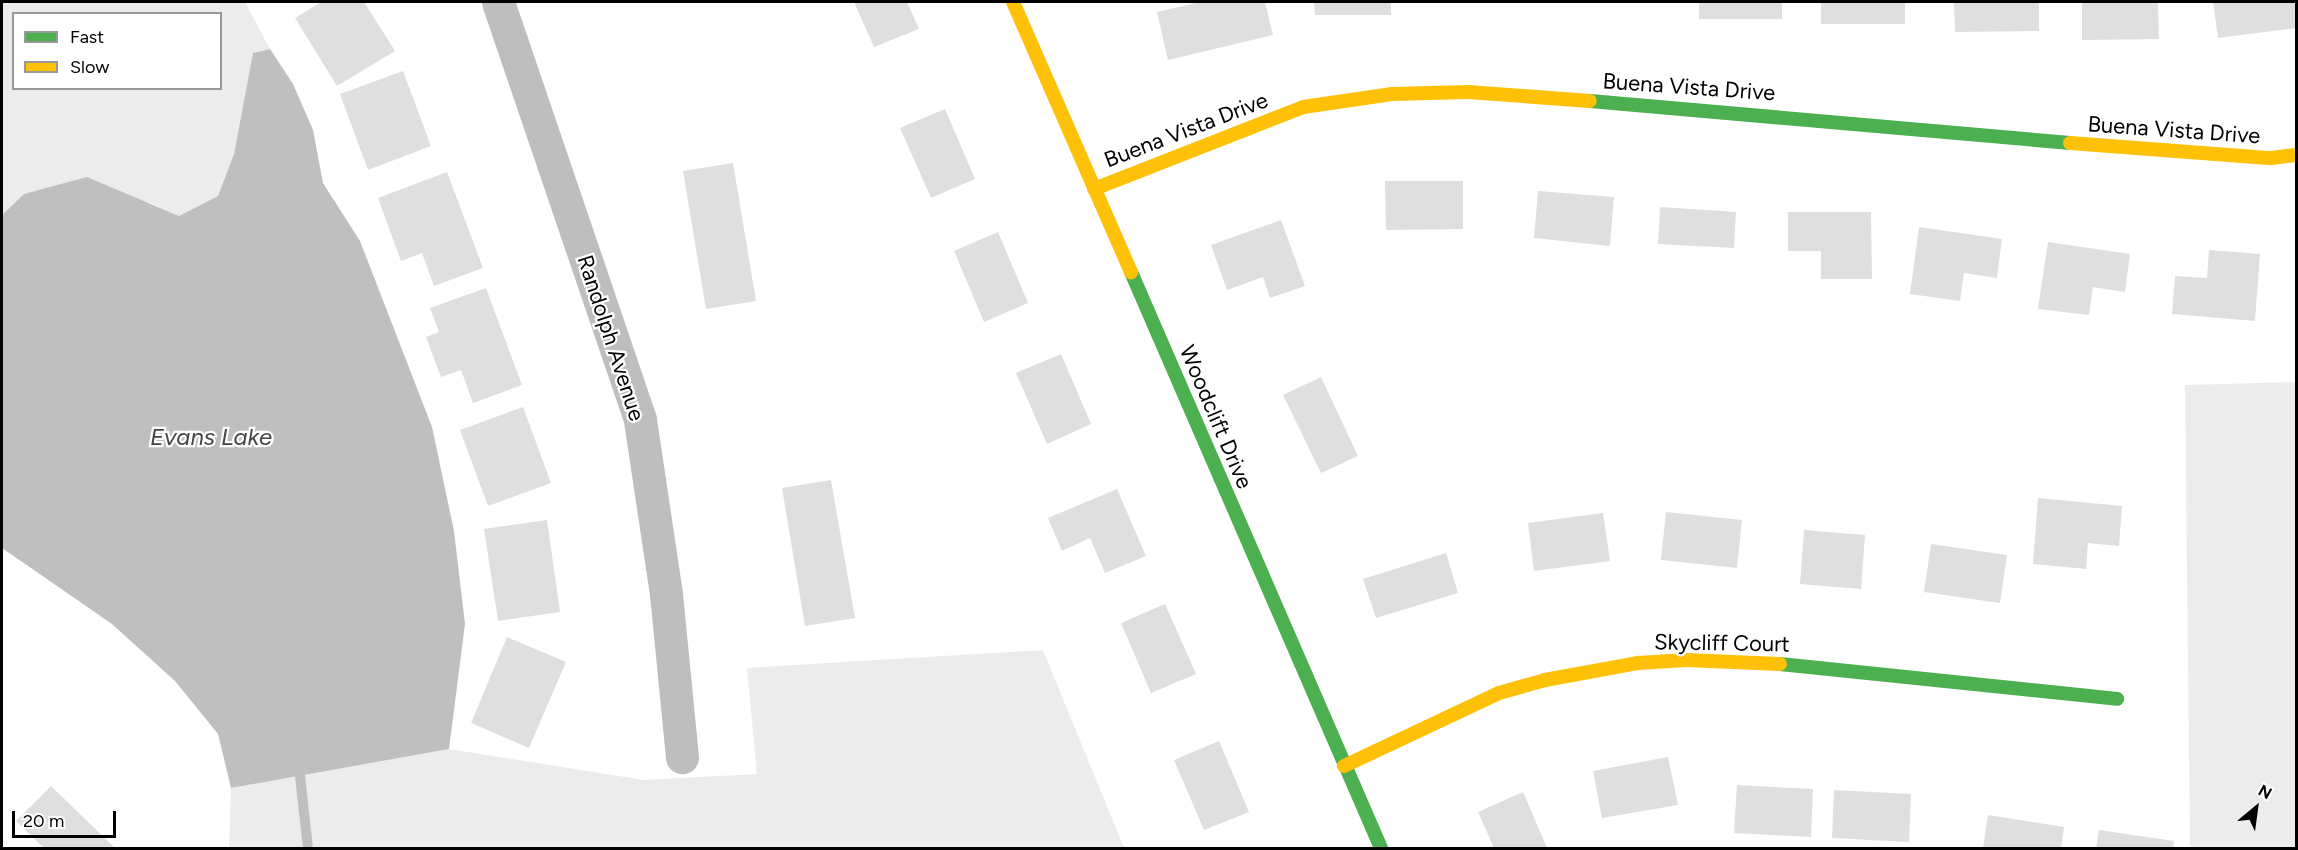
<!DOCTYPE html>
<html>
<head>
<meta charset="utf-8">
<style>
	body { margin:0 }
	#map { position:relative; width:2298px; height:850px; overflow:hidden; background:#fff; font-family:Figtree,sans-serif }
	div>[style] { position:absolute }
	[style*='--x'] { left:calc(var(--x)*1px); top:calc(var(--y)*1px); width:calc(var(--w)*1px); rotate:calc(var(--a)*1deg) }
	.green>* { inset:0; background:#ececec }
	.water>* { inset:0; background:#bfbfbf }
	.stream>* { height:10px; margin:-5px; padding:0 5px; transform-origin:5px; border-radius:5px; background:#bfbfbf }
	.building>* { inset:0; background:#dfdfdf }
	.street>* { height:33px; margin:-16.5px; padding:0 16.5px; transform-origin:16.5px; border-radius:16.5px; background:#bebebe }
	.fast>* { height:14px; margin:-7px; padding:0 7px; transform-origin:7px; border-radius:7px; background:#4caf50 }
	.slow>* { height:14px; margin:-7px; padding:0 7px; transform-origin:7px; border-radius:7px; background:#ffc107 }
	span { translate:-50% -50%; white-space:nowrap; text-align:center; line-height:1.15; -webkit-text-stroke:4.5px #fff; paint-order:stroke }
	.street-label { font-size:22px; color:#000 }
	.water-label { font-size:24px; color:#444; font-style:italic }
	.frame { position:absolute; inset:0; border:3px solid #000; pointer-events:none }
	.legend { position:absolute; left:12px; top:12px; width:210px; height:78px; box-sizing:border-box; background:#fff; border:2px solid #999; margin:0; padding:8px 10px; list-style:none; font-size:18px; color:#000 }
	.legend li { display:flex; align-items:center; gap:12px; height:30px }
	.legend b { width:30px; border:2px solid #999 }
	.north { position:absolute; left:2226px; top:778px; width:60px; height:60px; -webkit-text-stroke:4px #fff; paint-order:stroke; rotate:29deg; font-size:16px; font-weight:700; line-height:24px; text-align:center; color:#000 }
	.north::after { content:''; display:block; margin:auto; width:21px; height:27px; background:#000; clip-path:polygon(50% 0,100% 100%,50% 72%,0 100%) }
	.scale { position:absolute; left:12px; top:811px; width:104px; height:27px; box-sizing:border-box; border:3px solid #000; border-top:0; padding-left:8px; font-size:18px; line-height:21px; white-space:nowrap; color:#000; -webkit-text-stroke:4px #fff; paint-order:stroke }
</style>
</head>
<body>
<div id="map">
	<div class="green">
		<div style="clip-path:polygon(evenodd,2px 2px,245px 2px,270px 49px,253px 53px,234px 154px,218px 196px,179px 216px,151px 203px,24px 194px,2px 215px,2px 2px,14px 14px,220px 14px,220px 88px,14px 88px,14px 14px)"></div>
		<div style="clip-path:polygon(2296px 382px,2296px 848px,2190px 848px,2185px 385px)"></div>
		<div style="clip-path:polygon(1043px 650px,1124px 848px,229px 848px,231px 788px,449px 749px,644px 780px,757px 774px,747px 668px)"></div>
	</div>
	<div class="water">
		<div style="clip-path:polygon(270px 49px,293px 84px,313px 130px,323px 183px,360px 241px,432px 427px,454px 531px,465px 624px,449px 749px,231px 788px,218px 734px,175px 681px,112px 624px,2px 548px,2px 215px,24px 194px,87px 177px,179px 216px,218px 196px,234px 154px,253px 53px)"></div>
	</div>
	<div class="stream">
		<div style="--x:300;--y:776;--w:72;--a:83.7"></div>
	</div>
	<div class="building">
		<div style="clip-path:polygon(321px 2px,364px 2px,395px 51px,337px 86px,295px 18px)"></div>
		<div style="clip-path:polygon(854px 2px,907px 2px,919px 29px,874px 47px)"></div>
		<div style="clip-path:polygon(1200px 2px,1265px 2px,1273px 35px,1168px 60px,1157px 12px)"></div>
		<div style="clip-path:polygon(1314px 2px,1391px 2px,1391px 15px,1315px 15px)"></div>
		<div style="clip-path:polygon(1699px 2px,1782px 2px,1782px 19px,1699px 19px)"></div>
		<div style="clip-path:polygon(1821px 2px,1905px 2px,1905px 24px,1821px 24px)"></div>
		<div style="clip-path:polygon(1954px 2px,2039px 2px,2039px 31px,1955px 32px)"></div>
		<div style="clip-path:polygon(2082px 2px,2158px 2px,2159px 39px,2082px 40px)"></div>
		<div style="clip-path:polygon(2213px 2px,2296px 2px,2296px 28px,2218px 38px)"></div>
		<div style="clip-path:polygon(403px 71px,431px 146px,368px 170px,340px 94px)"></div>
		<div style="clip-path:polygon(945px 109px,975px 179px,931px 198px,900px 128px)"></div>
		<div style="clip-path:polygon(733px 163px,756px 301px,706px 309px,683px 171px)"></div>
		<div style="clip-path:polygon(447px 172px,483px 268px,434px 286px,422px 253px,401px 261px,378px 198px)"></div>
		<div style="clip-path:polygon(1385px 181px,1463px 181px,1463px 229px,1386px 230px)"></div>
		<div style="clip-path:polygon(1538px 191px,1614px 197px,1610px 246px,1534px 238px)"></div>
		<div style="clip-path:polygon(1660px 207px,1736px 212px,1734px 248px,1658px 244px)"></div>
		<div style="clip-path:polygon(1788px 212px,1871px 212px,1872px 279px,1821px 279px,1821px 251px,1788px 251px)"></div>
		<div style="clip-path:polygon(1281px 220px,1305px 286px,1270px 298px,1263px 277px,1227px 290px,1211px 245px)"></div>
		<div style="clip-path:polygon(1919px 227px,2002px 239px,1997px 278px,1964px 273px,1960px 301px,1910px 294px)"></div>
		<div style="clip-path:polygon(998px 232px,1028px 303px,984px 322px,954px 251px)"></div>
		<div style="clip-path:polygon(2048px 242px,2130px 254px,2125px 292px,2093px 287px,2089px 315px,2038px 309px)"></div>
		<div style="clip-path:polygon(2209px 250px,2260px 254px,2255px 321px,2172px 314px,2175px 276px,2207px 278px)"></div>
		<div style="clip-path:polygon(486px 288px,522px 385px,473px 403px,461px 370px,441px 377px,426px 337px,439px 332px,430px 308px)"></div>
		<div style="clip-path:polygon(1061px 354px,1091px 424px,1047px 444px,1016px 373px)"></div>
		<div style="clip-path:polygon(1321px 377px,1358px 456px,1321px 473px,1283px 395px)"></div>
		<div style="clip-path:polygon(523px 407px,551px 483px,488px 506px,460px 430px)"></div>
		<div style="clip-path:polygon(831px 480px,855px 618px,805px 626px,782px 488px)"></div>
		<div style="clip-path:polygon(1117px 489px,1146px 556px,1105px 573px,1090px 538px,1062px 551px,1048px 518px)"></div>
		<div style="clip-path:polygon(2038px 498px,2122px 506px,2119px 546px,2088px 543px,2086px 569px,2033px 564px)"></div>
		<div style="clip-path:polygon(1666px 512px,1742px 520px,1737px 568px,1661px 560px)"></div>
		<div style="clip-path:polygon(1603px 513px,1610px 561px,1534px 571px,1528px 523px)"></div>
		<div style="clip-path:polygon(547px 520px,560px 612px,498px 621px,484px 529px)"></div>
		<div style="clip-path:polygon(1804px 530px,1865px 535px,1861px 589px,1800px 584px)"></div>
		<div style="clip-path:polygon(1931px 544px,2007px 555px,2000px 603px,1924px 592px)"></div>
		<div style="clip-path:polygon(1446px 553px,1458px 593px,1376px 618px,1363px 579px)"></div>
		<div style="clip-path:polygon(1165px 604px,1196px 674px,1151px 693px,1121px 623px)"></div>
		<div style="clip-path:polygon(507px 637px,566px 662px,529px 748px,471px 723px)"></div>
		<div style="clip-path:polygon(1219px 741px,1249px 812px,1204px 830px,1174px 760px)"></div>
		<div style="clip-path:polygon(1668px 757px,1678px 805px,1602px 818px,1593px 771px)"></div>
		<div style="clip-path:polygon(1737px 785px,1813px 789px,1811px 837px,1734px 833px)"></div>
		<div style="clip-path:polygon(51px 786px,115px 848px,44px 848px,16px 821px)"></div>
		<div style="clip-path:polygon(1834px 790px,1911px 794px,1909px 842px,1832px 838px)"></div>
		<div style="clip-path:polygon(1523px 792px,1547px 848px,1494px 848px,1478px 812px)"></div>
		<div style="clip-path:polygon(1988px 815px,2064px 827px,2061px 848px,1983px 848px)"></div>
		<div style="clip-path:polygon(2099px 830px,2174px 841px,2173px 848px,2096px 848px)"></div>
	</div>
	<div class="street">
		<div style="--x:498;--y:2;--w:441;--a:71.2"></div>
		<div style="--x:640;--y:420;--w:176;--a:81.5"></div>
		<div style="--x:666;--y:594;--w:164;--a:84.4"></div>
	</div>
	<div class="fast">
		<div style="--x:1590;--y:101;--w:482;--a:5"></div>
		<div style="--x:1131;--y:272;--w:628;--a:66.54"></div>
		<div style="--x:1780;--y:664;--w:339;--a:5.9"></div>
	</div>
	<div class="slow">
		<div style="--x:1013;--y:2;--w:295;--a:66.4"></div>
		<div style="--x:2070;--y:143;--w:202;--a:4.3"></div>
		<div style="--x:2271;--y:158;--w:25;--a:-7"></div>
		<div style="--x:1094;--y:189;--w:225;--a:-21.4"></div>
		<div style="--x:1303;--y:107;--w:90;--a:-8.3"></div>
		<div style="--x:1392;--y:94;--w:76;--a:-1.5"></div>
		<div style="--x:1468;--y:92;--w:122;--a:4.2"></div>
		<div style="--x:1344;--y:766;--w:171;--a:-25.2"></div>
		<div style="--x:1499;--y:693;--w:48;--a:-15.8"></div>
		<div style="--x:1545;--y:680;--w:95;--a:-10.4"></div>
		<div style="--x:1638;--y:663;--w:48;--a:-3.6"></div>
		<div style="--x:1686;--y:660;--w:94;--a:2.4"></div>
	</div>
	<div class="street-label">
		<span style="left:1689px;top:87px;rotate:4deg">Buena Vista Drive</span>
		<span style="left:1186px;top:130px;rotate:-21deg">Buena Vista Drive</span>
		<span style="left:2174px;top:130px;rotate:4deg">Buena Vista Drive</span>
		<span style="left:611px;top:338px;rotate:72deg">Randolph Avenue</span>
		<span style="left:1216px;top:417px;rotate:67deg">Woodclift Drive</span>
		<span style="left:1722px;top:643px;rotate:1deg">Skycliff Court</span>
	</div>
	<div class="water-label">
		<span style="left:211px;top:437px">Evans Lake</span>
	</div>
	<div class="frame"></div>
	<ul class="legend">
	<li><b style="height:8px;background:#4caf50"></b>Fast</li>
	<li><b style="height:8px;background:#ffc107"></b>Slow</li>
	</ul>
	<div class="north">N</div>
	<div class="scale">20 m</div>
</div>
</body>
</html>
